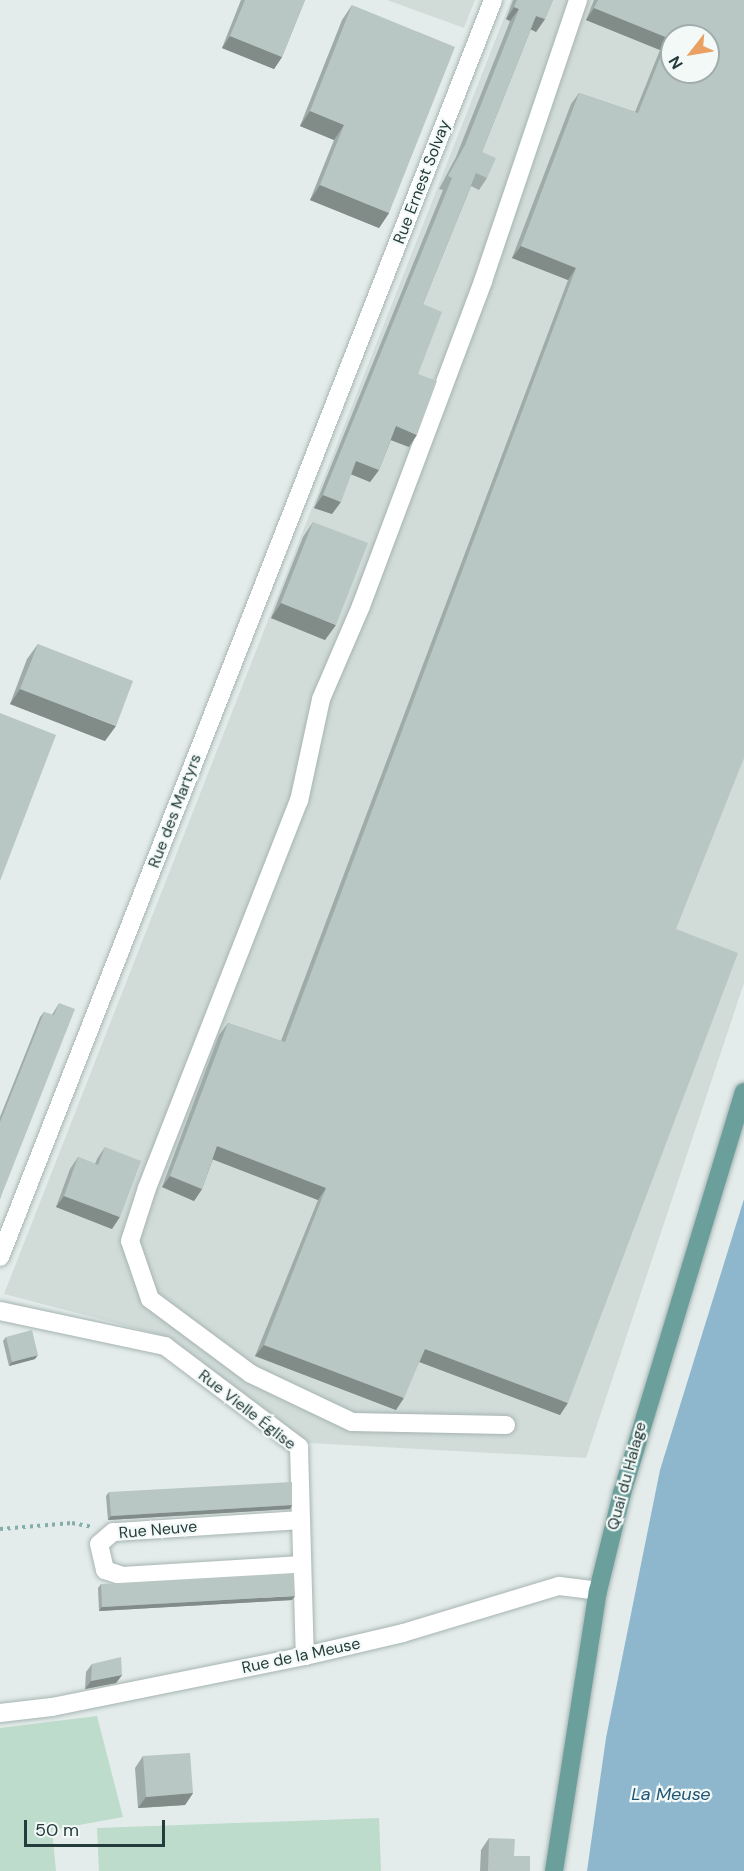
<!DOCTYPE html>
<html>
<head>
<meta charset="utf-8">
<style>
	body { margin:0 }
	#map { position:relative; width:744px; height:1871px; overflow:hidden; background:#e3ecea; font-family:"DM Sans",sans-serif }
	div>[style] { position:absolute }
	[style*='--x'] { left:calc(var(--x)*1px); top:calc(var(--y)*1px); width:calc(var(--w)*1px); rotate:calc(var(--a)*1deg) }
	.built>* { inset:0; background:#d1dcd9 }
	.green>* { inset:0; background:#bddccc }
	.water>* { inset:0; background:#8eb7ce }
	.path>* { height:4px; margin-top:-2px; transform-origin:0; background:repeating-linear-gradient(90deg,#85aea9 0 3px,transparent 0 7.5px) }
	.roads { filter:drop-shadow(0 0 2px #a6b4b2) drop-shadow(0 0 2px #a6b4b2) }
	.minor>* { height:18px; margin:-9px; padding:0 9px; transform-origin:9px; border-radius:9px; background:#fff }
	.major>* { height:18px; margin:-9px; padding:0 9px; transform-origin:9px; border-radius:9px; background:#6a9f9c }
	.wall>* { inset:0; background:#9eaba8 }
	.shaded-wall>* { inset:0; background:#818b88 }
	.building>* { inset:0; background:#b8c7c3 }
	span { translate:-50% -50%; white-space:nowrap; text-align:center; line-height:1.15; -webkit-text-stroke:4.5px #f3f9f7; paint-order:stroke }
	.street-label { font-size:16px; color:#243c3b }
	.water-label { font-size:18px; color:#215575; font-style:italic }
	.north { position:absolute; left:660px; top:24px; width:60px; height:60px; box-sizing:border-box; background:#f3f9f7; border:2px solid #a0adac; border-radius:50%; rotate:239deg; font-size:16px; font-weight:700; line-height:24px; text-align:center; color:#243c3b }
	.north::after { content:''; display:block; margin:auto; width:21px; height:27px; background:#eaa063; clip-path:polygon(50% 0,100% 100%,50% 72%,0 100%) }
	.scale { position:absolute; left:24px; top:1820px; width:141px; height:27px; box-sizing:border-box; border:3px solid #243c3b; border-top:0; padding-left:8px; font-size:18px; line-height:21px; white-space:nowrap; color:#243c3b; -webkit-text-stroke:4px #f3f9f7; paint-order:stroke }
</style>
</head>
<body>
<div id="map">
	<div class="built">
		<div style="clip-path:polygon(387px 0,475px 0,464px 28px)"></div>
		<div style="clip-path:polygon(evenodd,511px 0,744px 0,744px 983px,586px 1458px,309px 1443px,161px 1335px,4px 1294px,511px 0,672px 36px,708px 36px,708px 72px,672px 72px,672px 36px)"></div>
	</div>
	<div class="green">
		<div style="clip-path:polygon(97px 1716px,123px 1817px,52px 1830px,56px 1871px,0 1871px,0 1728px)"></div>
		<div style="clip-path:polygon(379px 1818px,381px 1871px,99px 1871px,97px 1828px)"></div>
	</div>
	<div class="water">
		<div style="clip-path:polygon(744px 1199px,744px 1871px,587px 1871px,606px 1738px,660px 1470px)"></div>
	</div>
	<div class="path">
		<div style="--x:0;--y:1529;--w:72;--a:-4.8"></div>
		<div style="--x:72;--y:1523;--w:20;--a:11"></div>
	</div>
	<div class="roads">
		<div class="minor">
			<div style="--x:0;--y:1257;--w:1350;--a:-68.58"></div>
			<div style="--x:0;--y:1311;--w:169;--a:12"></div>
			<div style="--x:165;--y:1346;--w:168;--a:37"></div>
			<div style="--x:299;--y:1447;--w:209;--a:88.4"></div>
			<div style="--x:506;--y:1425;--w:154;--a:-178.9"></div>
			<div style="--x:352;--y:1422;--w:112;--a:-154.6"></div>
			<div style="--x:251;--y:1374;--w:126;--a:-143.4"></div>
			<div style="--x:150;--y:1299;--w:61;--a:-109"></div>
			<div style="--x:130;--y:1241;--w:56;--a:-72.2"></div>
			<div style="--x:147;--y:1188;--w:416;--a:-68.6"></div>
			<div style="--x:299;--y:801;--w:104;--a:-77.8"></div>
			<div style="--x:321;--y:699;--w:101;--a:-66.7"></div>
			<div style="--x:361;--y:606;--w:347;--a:-69.4"></div>
			<div style="--x:483;--y:281;--w:297;--a:-71.3"></div>
			<div style="--x:301;--y:1520;--w:188;--a:176.3"></div>
			<div style="--x:113;--y:1532;--w:18;--a:139"></div>
			<div style="--x:99;--y:1544;--w:27;--a:77"></div>
			<div style="--x:105;--y:1570;--w:18;--a:19"></div>
			<div style="--x:122;--y:1576;--w:180;--a:-3.5"></div>
			<div style="--x:0;--y:1713;--w:52;--a:-6.6"></div>
			<div style="--x:52;--y:1707;--w:258;--a:-11.4"></div>
			<div style="--x:305;--y:1656;--w:101;--a:-13.2"></div>
			<div style="--x:403;--y:1633;--w:163;--a:-16.8"></div>
			<div style="--x:559;--y:1586;--w:39;--a:7"></div>
		</div>
		<div class="major">
			<div style="--x:554;--y:1871;--w:283;--a:-81.1"></div>
			<div style="--x:598;--y:1591;--w:101;--a:-76.2"></div>
			<div style="--x:622;--y:1493;--w:419;--a:-73.1"></div>
		</div>
	</div>
	<div class="wall">
		<div style="clip-path:polygon(241px 0,305px 0,282px 57px,274px 69px,222px 48px)"></div>
		<div style="clip-path:polygon(513px 0,553px 0,545px 19px,536px 32px,531px 29px,482px 152px,487px 178px,479px 190px,471px 186px,423px 304px,418px 374px,409px 447px,391px 440px,379px 470px,370px 482px,351px 474px,332px 514px,314px 508px,443px 190px,439px 189px,456px 157px,510px 21px,506px 19px)"></div>
		<div style="clip-path:polygon(594px 0,744px 0,676px 929px,560px 1415px,419px 1362px,396px 1410px,255px 1356px,318px 1200px,213px 1159px,202px 1189px,194px 1201px,162px 1187px,219px 1035px,228px 1023px,281px 1041px,568px 280px,512px 258px,571px 104px,579px 93px,635px 112px,660px 50px,586px 20px)"></div>
		<div style="clip-path:polygon(352px 5px,389px 213px,379px 228px,310px 200px,334px 140px,300px 126px,342px 20px)"></div>
		<div style="clip-path:polygon(313px 522px,325px 640px,271px 618px,303px 537px)"></div>
		<div style="clip-path:polygon(38px 644px,105px 741px,10px 704px,27px 659px)"></div>
		<div style="clip-path:polygon(59px 1003px,0 1199px,0 1117px,40px 1017px,44px 1012px,52px 1015px)"></div>
		<div style="clip-path:polygon(105px 1147px,112px 1229px,56px 1207px,70px 1169px,78px 1157px,95px 1164px,97px 1159px)"></div>
		<div style="clip-path:polygon(6px 1337px,35px 1359px,9px 1366px,3px 1341px)"></div>
		<div style="clip-path:polygon(109px 1492px,292px 1505px,290px 1509px,108px 1520px,106px 1496px)"></div>
		<div style="clip-path:polygon(101px 1584px,292px 1600px,99px 1611px,98px 1588px)"></div>
		<div style="clip-path:polygon(92px 1664px,122px 1675px,116px 1683px,85px 1689px,86px 1672px)"></div>
		<div style="clip-path:polygon(143px 1756px,193px 1793px,185px 1805px,138px 1808px,135px 1768px)"></div>
		<div style="clip-path:polygon(489px 1838px,514px 1856px,530px 1871px,480px 1871px,481px 1850px)"></div>
	</div>
	<div class="shaded-wall">
		<div style="clip-path:polygon(514px 7px,519px 9px,510px 21px,506px 19px)"></div>
		<div style="clip-path:polygon(594px 8px,668px 38px,660px 50px,586px 20px)"></div>
		<div style="clip-path:polygon(536px 16px,545px 19px,536px 32px,528px 28px)"></div>
		<div style="clip-path:polygon(230px 36px,282px 57px,274px 69px,222px 48px)"></div>
		<div style="clip-path:polygon(310px 111px,344px 125px,334px 140px,300px 126px)"></div>
		<div style="clip-path:polygon(320px 185px,389px 213px,379px 228px,310px 200px)"></div>
		<div style="clip-path:polygon(521px 246px,576px 268px,568px 280px,512px 258px)"></div>
		<div style="clip-path:polygon(396px 426px,417px 435px,409px 447px,388px 439px)"></div>
		<div style="clip-path:polygon(356px 461px,379px 470px,370px 482px,348px 473px)"></div>
		<div style="clip-path:polygon(323px 495px,341px 502px,332px 514px,314px 508px)"></div>
		<div style="clip-path:polygon(281px 603px,336px 625px,325px 640px,271px 618px)"></div>
		<div style="clip-path:polygon(20px 689px,116px 726px,105px 741px,10px 704px)"></div>
		<div style="clip-path:polygon(217px 1146px,326px 1188px,318px 1200px,209px 1158px)"></div>
		<div style="clip-path:polygon(170px 1176px,202px 1189px,194px 1201px,162px 1187px)"></div>
		<div style="clip-path:polygon(64px 1196px,120px 1217px,112px 1229px,56px 1207px)"></div>
		<div style="clip-path:polygon(264px 1345px,404px 1398px,396px 1410px,255px 1356px)"></div>
		<div style="clip-path:polygon(425px 1349px,568px 1403px,560px 1415px,417px 1361px)"></div>
		<div style="clip-path:polygon(38px 1355px,35px 1359px,9px 1366px,12px 1362px)"></div>
		<div style="clip-path:polygon(292px 1505px,290px 1509px,108px 1520px,111px 1516px)"></div>
		<div style="clip-path:polygon(295px 1596px,292px 1600px,99px 1611px,102px 1607px)"></div>
		<div style="clip-path:polygon(122px 1675px,116px 1683px,85px 1689px,91px 1681px)"></div>
		<div style="clip-path:polygon(193px 1793px,185px 1805px,138px 1808px,146px 1797px)"></div>
	</div>
	<div class="building">
		<div style="clip-path:polygon(245px 0,305px 0,282px 57px,230px 36px)"></div>
		<div style="clip-path:polygon(517px 0,553px 0,545px 19px,536px 16px,482px 152px,496px 158px,487px 178px,476px 173px,423px 304px,442px 312px,418px 374px,437px 381px,417px 435px,396px 426px,379px 470px,356px 461px,341px 502px,323px 495px,452px 178px,448px 176px,465px 145px,519px 9px,514px 7px)"></div>
		<div style="clip-path:polygon(evenodd,598px 0,744px 0,744px 758px,676px 929px,738px 953px,568px 1403px,425px 1349px,404px 1398px,264px 1345px,326px 1188px,217px 1146px,202px 1189px,170px 1176px,228px 1023px,285px 1042px,576px 268px,521px 246px,579px 93px,638px 113px,668px 38px,594px 8px,598px 0,672px 36px,708px 36px,708px 72px,672px 72px,672px 36px)"></div>
		<div style="clip-path:polygon(352px 5px,455px 47px,389px 213px,320px 185px,344px 125px,310px 111px)"></div>
		<div style="clip-path:polygon(313px 522px,368px 543px,336px 625px,281px 603px)"></div>
		<div style="clip-path:polygon(38px 644px,133px 681px,116px 726px,20px 689px)"></div>
		<div style="clip-path:polygon(0 713px,56px 735px,0 881px)"></div>
		<div style="clip-path:polygon(59px 1003px,75px 1009px,0 1199px,0 1122px,44px 1012px,54px 1015px)"></div>
		<div style="clip-path:polygon(105px 1147px,141px 1161px,120px 1217px,64px 1196px,78px 1157px,98px 1165px)"></div>
		<div style="clip-path:polygon(32px 1330px,38px 1355px,12px 1362px,6px 1337px)"></div>
		<div style="clip-path:polygon(292px 1482px,292px 1505px,111px 1516px,109px 1492px)"></div>
		<div style="clip-path:polygon(294px 1573px,295px 1596px,102px 1607px,101px 1584px)"></div>
		<div style="clip-path:polygon(121px 1657px,122px 1675px,91px 1681px,92px 1664px)"></div>
		<div style="clip-path:polygon(190px 1753px,193px 1793px,146px 1797px,143px 1756px)"></div>
		<div style="clip-path:polygon(489px 1838px,515px 1839px,514px 1856px,530px 1856px,530px 1871px,488px 1871px)"></div>
	</div>
	<div class="street-label">
		<span style="left:422px;top:182px;rotate:-69deg">Rue Ernest Solvay</span>
		<span style="left:175px;top:811px;rotate:-69deg">Rue des Martyrs</span>
		<span style="left:247px;top:1410px;rotate:38deg">Rue Vielle Église</span>
		<span style="left:627px;top:1476px;rotate:-75deg">Quai du Halage</span>
		<span style="left:158px;top:1530px;rotate:-5deg">Rue Neuve</span>
		<span style="left:301px;top:1656px;rotate:-12deg">Rue de la Meuse</span>
	</div>
	<div class="water-label">
		<span style="left:671px;top:1794px">La Meuse</span>
	</div>
	<div class="north">N</div>
	<div class="scale">50 m</div>
</div>
</body>
</html>
